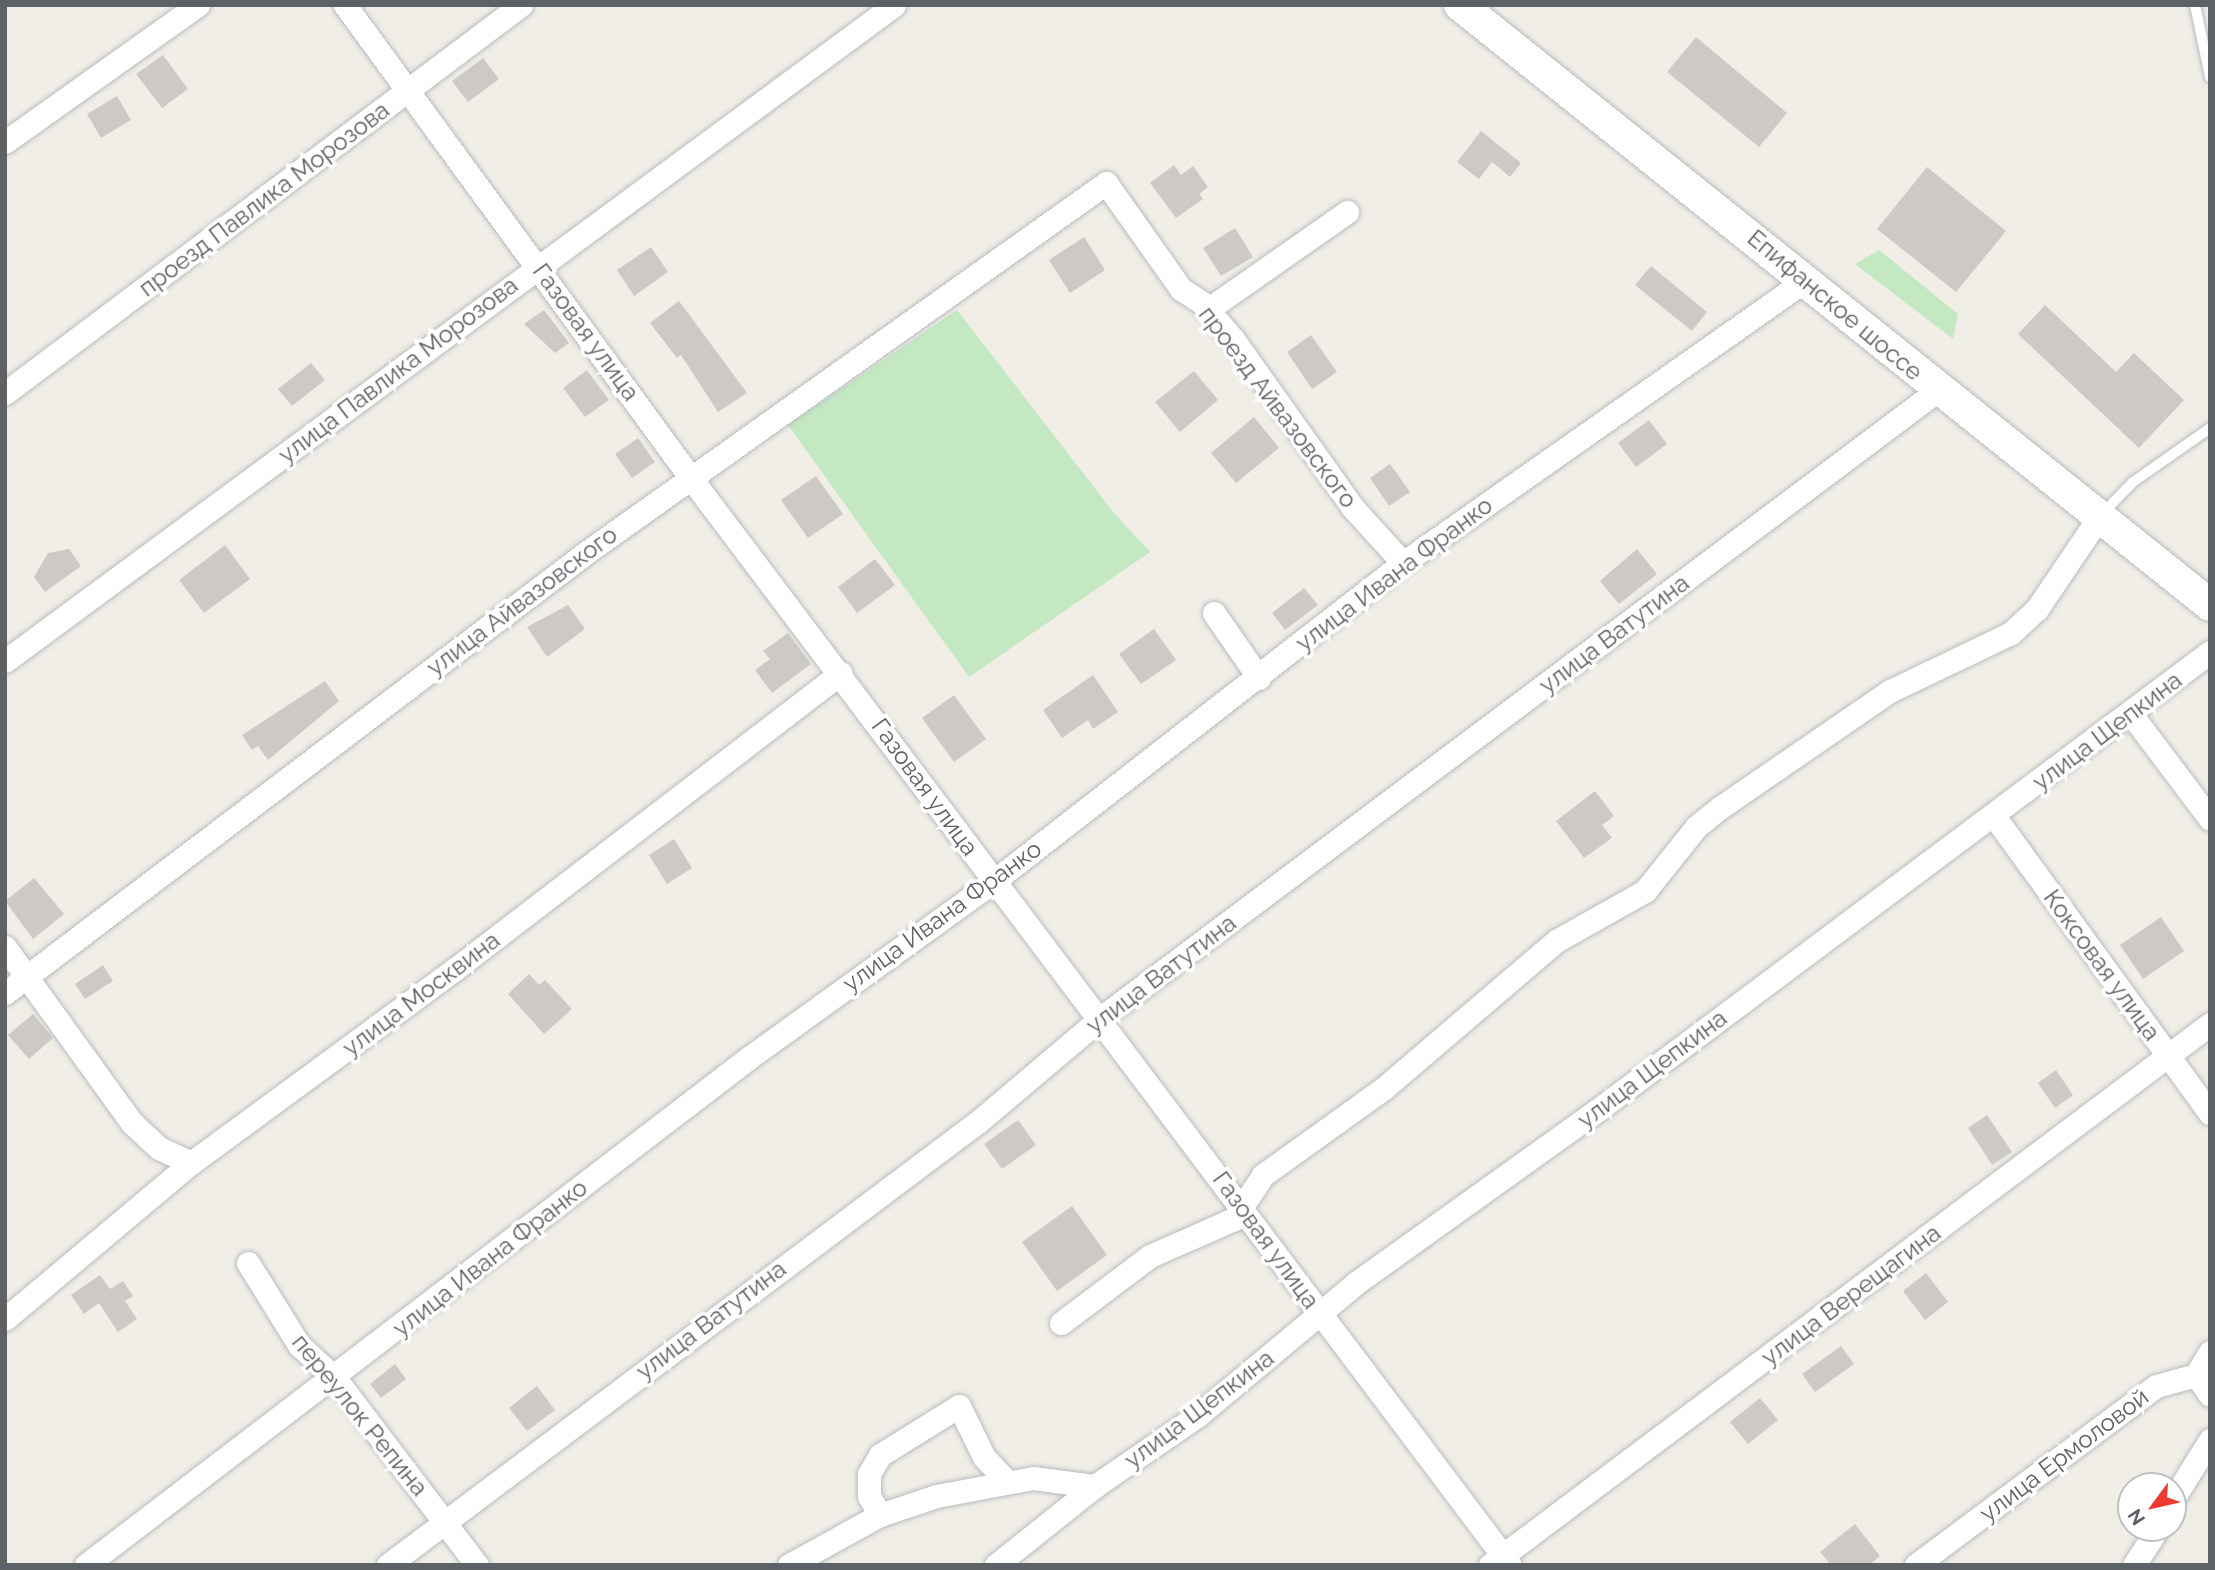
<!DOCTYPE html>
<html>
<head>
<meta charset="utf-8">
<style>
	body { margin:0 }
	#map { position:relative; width:2215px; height:1570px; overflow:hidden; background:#f0eee6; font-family:Raleway,sans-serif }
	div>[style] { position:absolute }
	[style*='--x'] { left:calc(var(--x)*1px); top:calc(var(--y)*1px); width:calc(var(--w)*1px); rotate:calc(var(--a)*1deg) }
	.green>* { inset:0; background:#c3e8c2 }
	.building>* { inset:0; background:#cdcac5 }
	.roads { filter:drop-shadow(0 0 2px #b8bbc0) drop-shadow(0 0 2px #b8bbc0) }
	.service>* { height:10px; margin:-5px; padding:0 5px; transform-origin:5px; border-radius:5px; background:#fff }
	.minor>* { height:23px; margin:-11.5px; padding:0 11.5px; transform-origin:11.5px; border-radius:11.5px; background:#fff }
	.secondary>* { height:32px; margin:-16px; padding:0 16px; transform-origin:16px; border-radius:16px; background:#fff }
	span { translate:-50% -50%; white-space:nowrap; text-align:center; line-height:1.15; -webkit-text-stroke:7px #fff; paint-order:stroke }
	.street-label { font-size:24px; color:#5d6267 }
	.frame { position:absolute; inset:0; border:7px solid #5d6267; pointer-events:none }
	.north { position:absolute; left:2117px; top:1472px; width:70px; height:70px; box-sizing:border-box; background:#fff; border:2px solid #bec0c2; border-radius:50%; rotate:237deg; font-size:19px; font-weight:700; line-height:28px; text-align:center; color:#5d6267 }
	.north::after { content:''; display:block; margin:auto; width:24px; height:32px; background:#ed3a2f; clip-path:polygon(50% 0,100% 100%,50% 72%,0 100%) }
</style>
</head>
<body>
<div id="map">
	<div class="green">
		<div style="clip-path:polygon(1879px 250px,1958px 314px,1953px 339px,1855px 264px)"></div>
		<div style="clip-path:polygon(957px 310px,1114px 513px,1150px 552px,969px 677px,788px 425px)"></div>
	</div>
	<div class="building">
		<div style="clip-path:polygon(1696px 37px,1787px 113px,1759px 147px,1667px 72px)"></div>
		<div style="clip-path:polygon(163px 55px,188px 89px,162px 108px,136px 74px)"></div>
		<div style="clip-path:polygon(483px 58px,499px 79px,468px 102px,452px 81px)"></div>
		<div style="clip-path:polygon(117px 96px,131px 120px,101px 138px,87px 114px)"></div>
		<div style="clip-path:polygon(1481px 131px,1521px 163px,1510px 177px,1492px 162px,1479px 179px,1457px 162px)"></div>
		<div style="clip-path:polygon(1174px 165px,1181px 175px,1193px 166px,1208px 187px,1199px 194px,1203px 199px,1176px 218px,1150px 183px)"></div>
		<div style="clip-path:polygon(1927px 167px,2006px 231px,1956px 292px,1877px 229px)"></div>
		<div style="clip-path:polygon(1235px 228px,1253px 257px,1221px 276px,1203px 248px)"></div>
		<div style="clip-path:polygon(1084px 237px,1105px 270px,1070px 293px,1049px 260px)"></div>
		<div style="clip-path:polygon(651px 247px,668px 272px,634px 296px,617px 270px)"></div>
		<div style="clip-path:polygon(1651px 266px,1707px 312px,1692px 331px,1635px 285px)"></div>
		<div style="clip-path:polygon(679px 301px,747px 393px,718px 412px,681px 355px,677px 358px,650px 323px)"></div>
		<div style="clip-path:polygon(2045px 305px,2116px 372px,2134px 353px,2184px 400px,2139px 448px,2018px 334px)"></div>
		<div style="clip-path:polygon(544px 310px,569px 343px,555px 353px,524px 324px)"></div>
		<div style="clip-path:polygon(1311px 335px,1337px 372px,1312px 389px,1287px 352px)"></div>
		<div style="clip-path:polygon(311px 363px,325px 380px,292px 406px,278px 389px)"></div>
		<div style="clip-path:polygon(587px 370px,609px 400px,585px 417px,563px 388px)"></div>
		<div style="clip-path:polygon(1194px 371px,1218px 400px,1180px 432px,1155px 402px)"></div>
		<div style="clip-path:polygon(1254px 417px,1279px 448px,1236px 483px,1211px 453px)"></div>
		<div style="clip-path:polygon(1649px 420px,1667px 444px,1636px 467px,1618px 443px)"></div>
		<div style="clip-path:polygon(638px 438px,655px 462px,632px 478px,615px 454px)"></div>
		<div style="clip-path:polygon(1390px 464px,1410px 492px,1389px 506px,1370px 478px)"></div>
		<div style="clip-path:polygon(816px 476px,843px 514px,808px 538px,781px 500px)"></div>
		<div style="clip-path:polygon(225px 545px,250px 579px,204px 613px,179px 580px)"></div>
		<div style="clip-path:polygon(69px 549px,81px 566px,45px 592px,34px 577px,48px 553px)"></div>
		<div style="clip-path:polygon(1637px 549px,1657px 574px,1619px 604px,1600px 581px)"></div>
		<div style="clip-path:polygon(875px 559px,895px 585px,857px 613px,838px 587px)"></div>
		<div style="clip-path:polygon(1304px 588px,1318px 605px,1285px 630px,1272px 613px)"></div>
		<div style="clip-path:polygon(568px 605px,585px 629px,547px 657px,527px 627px)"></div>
		<div style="clip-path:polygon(1154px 629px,1176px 660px,1141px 684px,1119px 654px)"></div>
		<div style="clip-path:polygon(788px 633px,811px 664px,772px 693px,755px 670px,770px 659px,763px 651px)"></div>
		<div style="clip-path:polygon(1093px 675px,1118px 712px,1093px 729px,1088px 720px,1062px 738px,1043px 710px)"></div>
		<div style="clip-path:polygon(325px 681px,339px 701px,268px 760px,258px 746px,252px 750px,242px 735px)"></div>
		<div style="clip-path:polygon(954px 695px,986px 739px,954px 762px,922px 718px)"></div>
		<div style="clip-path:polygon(1595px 791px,1614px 816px,1602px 825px,1612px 838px,1584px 858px,1556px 821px)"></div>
		<div style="clip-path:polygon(674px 839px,692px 868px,667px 884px,649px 855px)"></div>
		<div style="clip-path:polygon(34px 878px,64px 914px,33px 939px,5px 901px)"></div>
		<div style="clip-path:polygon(2161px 917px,2184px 951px,2143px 979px,2120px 945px)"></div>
		<div style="clip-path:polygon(103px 965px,113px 981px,85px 999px,75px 984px)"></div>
		<div style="clip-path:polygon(529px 974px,539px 985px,545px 980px,572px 1009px,544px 1034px,508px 994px)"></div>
		<div style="clip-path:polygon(33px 1014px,53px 1038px,29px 1059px,8px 1035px)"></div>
		<div style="clip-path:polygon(2056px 1070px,2073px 1095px,2055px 1108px,2038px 1083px)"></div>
		<div style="clip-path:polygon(1987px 1115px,2012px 1152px,1992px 1165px,1968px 1128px)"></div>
		<div style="clip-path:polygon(1018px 1120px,1036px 1145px,1002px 1169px,984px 1144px)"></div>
		<div style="clip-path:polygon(1072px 1206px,1107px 1255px,1057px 1291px,1022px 1242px)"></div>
		<div style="clip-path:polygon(1926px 1273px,1948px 1302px,1925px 1320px,1903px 1291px)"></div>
		<div style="clip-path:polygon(100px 1275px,110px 1289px,123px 1281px,133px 1296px,125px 1301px,137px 1319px,118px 1332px,99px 1303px,84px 1314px,71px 1295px)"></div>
		<div style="clip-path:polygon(1841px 1346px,1854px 1364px,1815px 1392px,1802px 1374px)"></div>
		<div style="clip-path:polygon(395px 1364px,406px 1379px,381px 1398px,370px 1384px)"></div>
		<div style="clip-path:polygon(537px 1386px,555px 1410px,527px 1431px,509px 1408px)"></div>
		<div style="clip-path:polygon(1760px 1398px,1778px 1420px,1748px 1444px,1730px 1422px)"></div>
		<div style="clip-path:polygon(1855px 1524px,1880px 1556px,1869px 1565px,1831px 1565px,1820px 1552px)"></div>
	</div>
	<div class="roads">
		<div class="service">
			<div style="--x:2195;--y:5;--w:74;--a:78.2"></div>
			<div style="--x:2101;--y:515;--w:46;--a:-45.9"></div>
			<div style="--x:2133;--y:482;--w:94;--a:-35"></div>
		</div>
		<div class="minor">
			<div style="--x:345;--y:5;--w:585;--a:53.84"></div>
			<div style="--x:690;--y:477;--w:1362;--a:53"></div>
			<div style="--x:5;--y:142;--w:237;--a:-35.4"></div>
			<div style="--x:1207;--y:310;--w:171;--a:-35"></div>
			<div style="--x:5;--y:393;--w:646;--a:-36.94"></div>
			<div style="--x:1214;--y:613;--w:79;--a:55.3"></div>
			<div style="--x:5;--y:661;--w:1105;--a:-36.42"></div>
			<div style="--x:2131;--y:714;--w:131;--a:53"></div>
			<div style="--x:1994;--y:816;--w:367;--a:54"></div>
			<div style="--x:5;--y:947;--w:217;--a:54.2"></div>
			<div style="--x:132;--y:1123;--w:37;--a:43"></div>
			<div style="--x:159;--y:1148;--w:35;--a:25"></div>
			<div style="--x:5;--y:993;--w:730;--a:-37.15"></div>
			<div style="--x:587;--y:552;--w:637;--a:-35.41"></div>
			<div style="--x:1106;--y:183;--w:130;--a:54.7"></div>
			<div style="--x:1181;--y:289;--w:24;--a:33"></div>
			<div style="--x:1201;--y:302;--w:49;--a:49.1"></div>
			<div style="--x:1233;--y:339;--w:207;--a:54.6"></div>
			<div style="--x:1353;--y:508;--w:74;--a:47.7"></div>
			<div style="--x:248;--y:1263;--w:97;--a:58.1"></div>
			<div style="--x:299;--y:1345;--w:49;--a:42.5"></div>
			<div style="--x:335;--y:1378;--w:235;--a:52.8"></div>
			<div style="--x:5;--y:1319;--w:243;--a:-40"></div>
			<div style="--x:191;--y:1163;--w:328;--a:-36.3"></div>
			<div style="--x:455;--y:969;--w:486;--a:-37.5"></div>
			<div style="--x:1061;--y:1323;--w:111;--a:-37"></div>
			<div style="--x:1150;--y:1256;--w:92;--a:-23.8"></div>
			<div style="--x:1234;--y:1219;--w:53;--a:-56.6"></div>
			<div style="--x:1263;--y:1175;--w:149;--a:-35.7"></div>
			<div style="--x:1384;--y:1088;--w:226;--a:-40.5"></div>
			<div style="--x:1556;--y:941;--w:102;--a:-29.3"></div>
			<div style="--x:1645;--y:891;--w:82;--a:-51.4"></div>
			<div style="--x:1696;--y:827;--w:32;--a:-39"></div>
			<div style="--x:1721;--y:807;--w:205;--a:-34.5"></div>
			<div style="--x:1890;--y:691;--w:134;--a:-25.6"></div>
			<div style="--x:2011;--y:633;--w:35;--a:-43"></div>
			<div style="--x:2037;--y:609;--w:111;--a:-56"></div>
			<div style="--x:2196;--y:1375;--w:24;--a:55"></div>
			<div style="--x:2173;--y:1499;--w:70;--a:-57.9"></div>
			<div style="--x:880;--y:1515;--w:22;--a:-120"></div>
			<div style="--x:869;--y:1496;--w:22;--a:-90"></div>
			<div style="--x:869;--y:1474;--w:22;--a:-60"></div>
			<div style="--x:880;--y:1455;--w:93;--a:-31.8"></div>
			<div style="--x:959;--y:1406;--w:57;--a:63.9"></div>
			<div style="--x:984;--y:1457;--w:33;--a:47"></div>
			<div style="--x:86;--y:1565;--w:836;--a:-37.42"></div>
			<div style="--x:750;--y:1057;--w:301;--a:-35.8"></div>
			<div style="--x:994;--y:881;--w:518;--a:-37.87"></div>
			<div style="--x:1403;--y:563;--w:494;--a:-35.1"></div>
			<div style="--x:388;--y:1565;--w:739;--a:-36.92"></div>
			<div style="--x:979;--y:1121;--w:161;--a:-40.2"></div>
			<div style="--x:1102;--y:1017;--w:1045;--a:-36.87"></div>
			<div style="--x:789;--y:1565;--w:104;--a:-28.8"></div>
			<div style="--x:880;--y:1515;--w:59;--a:-18.7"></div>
			<div style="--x:936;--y:1496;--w:99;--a:-10.5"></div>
			<div style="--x:1033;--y:1478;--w:63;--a:7.4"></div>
			<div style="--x:996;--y:1565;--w:127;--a:-38.6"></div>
			<div style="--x:1095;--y:1486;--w:124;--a:-34.5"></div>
			<div style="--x:1197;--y:1416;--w:207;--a:-39.9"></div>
			<div style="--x:1356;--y:1283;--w:294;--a:-35.6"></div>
			<div style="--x:1595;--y:1112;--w:768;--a:-36.8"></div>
			<div style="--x:1490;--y:1565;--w:901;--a:-36.92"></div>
			<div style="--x:1916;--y:1565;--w:299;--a:-36.7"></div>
			<div style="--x:2156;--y:1386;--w:41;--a:-15.4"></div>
			<div style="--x:2196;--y:1375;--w:27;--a:-59"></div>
			<div style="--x:2134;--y:1565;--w:44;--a:-57"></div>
		</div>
		<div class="secondary">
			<div style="--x:1460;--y:5;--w:960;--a:38.66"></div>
		</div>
	</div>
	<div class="street-label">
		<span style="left:264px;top:199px;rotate:-37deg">проезд Павлика Морозова</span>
		<span style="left:1835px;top:305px;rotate:40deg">Епифанское шоссе</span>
		<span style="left:586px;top:332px;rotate:54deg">Газовая улица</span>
		<span style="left:398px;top:370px;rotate:-37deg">улица Павлика Морозова</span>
		<span style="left:1278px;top:407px;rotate:53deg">проезд Айвазовского</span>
		<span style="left:1394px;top:574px;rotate:-37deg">улица Ивана Франко</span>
		<span style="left:522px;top:601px;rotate:-37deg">улица Айвазовского</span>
		<span style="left:1614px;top:634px;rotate:-37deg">улица Ватутина</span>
		<span style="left:2107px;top:731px;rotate:-37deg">улица Щепкина</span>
		<span style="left:925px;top:787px;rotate:54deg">Газовая улица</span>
		<span style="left:942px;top:916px;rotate:-36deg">улица Ивана Франко</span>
		<span style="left:2102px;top:965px;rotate:54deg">Коксовая улица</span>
		<span style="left:1161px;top:974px;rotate:-37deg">улица Ватутина</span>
		<span style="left:421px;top:994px;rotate:-37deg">улица Москвина</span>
		<span style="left:1652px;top:1069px;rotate:-37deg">улица Щепкина</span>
		<span style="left:1266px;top:1240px;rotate:54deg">Газовая улица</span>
		<span style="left:490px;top:1258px;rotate:-38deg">улица Ивана Франко</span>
		<span style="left:1851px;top:1295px;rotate:-37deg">улица Верещагина</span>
		<span style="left:711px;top:1320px;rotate:-37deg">улица Ватутина</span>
		<span style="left:1199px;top:1409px;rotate:-37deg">улица Щепкина</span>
		<span style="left:360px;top:1415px;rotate:51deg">переулок Репина</span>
		<span style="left:2064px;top:1455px;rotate:-37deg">улица Ермоловой</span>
	</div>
	<div class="frame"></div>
	<div class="north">N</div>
</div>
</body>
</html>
